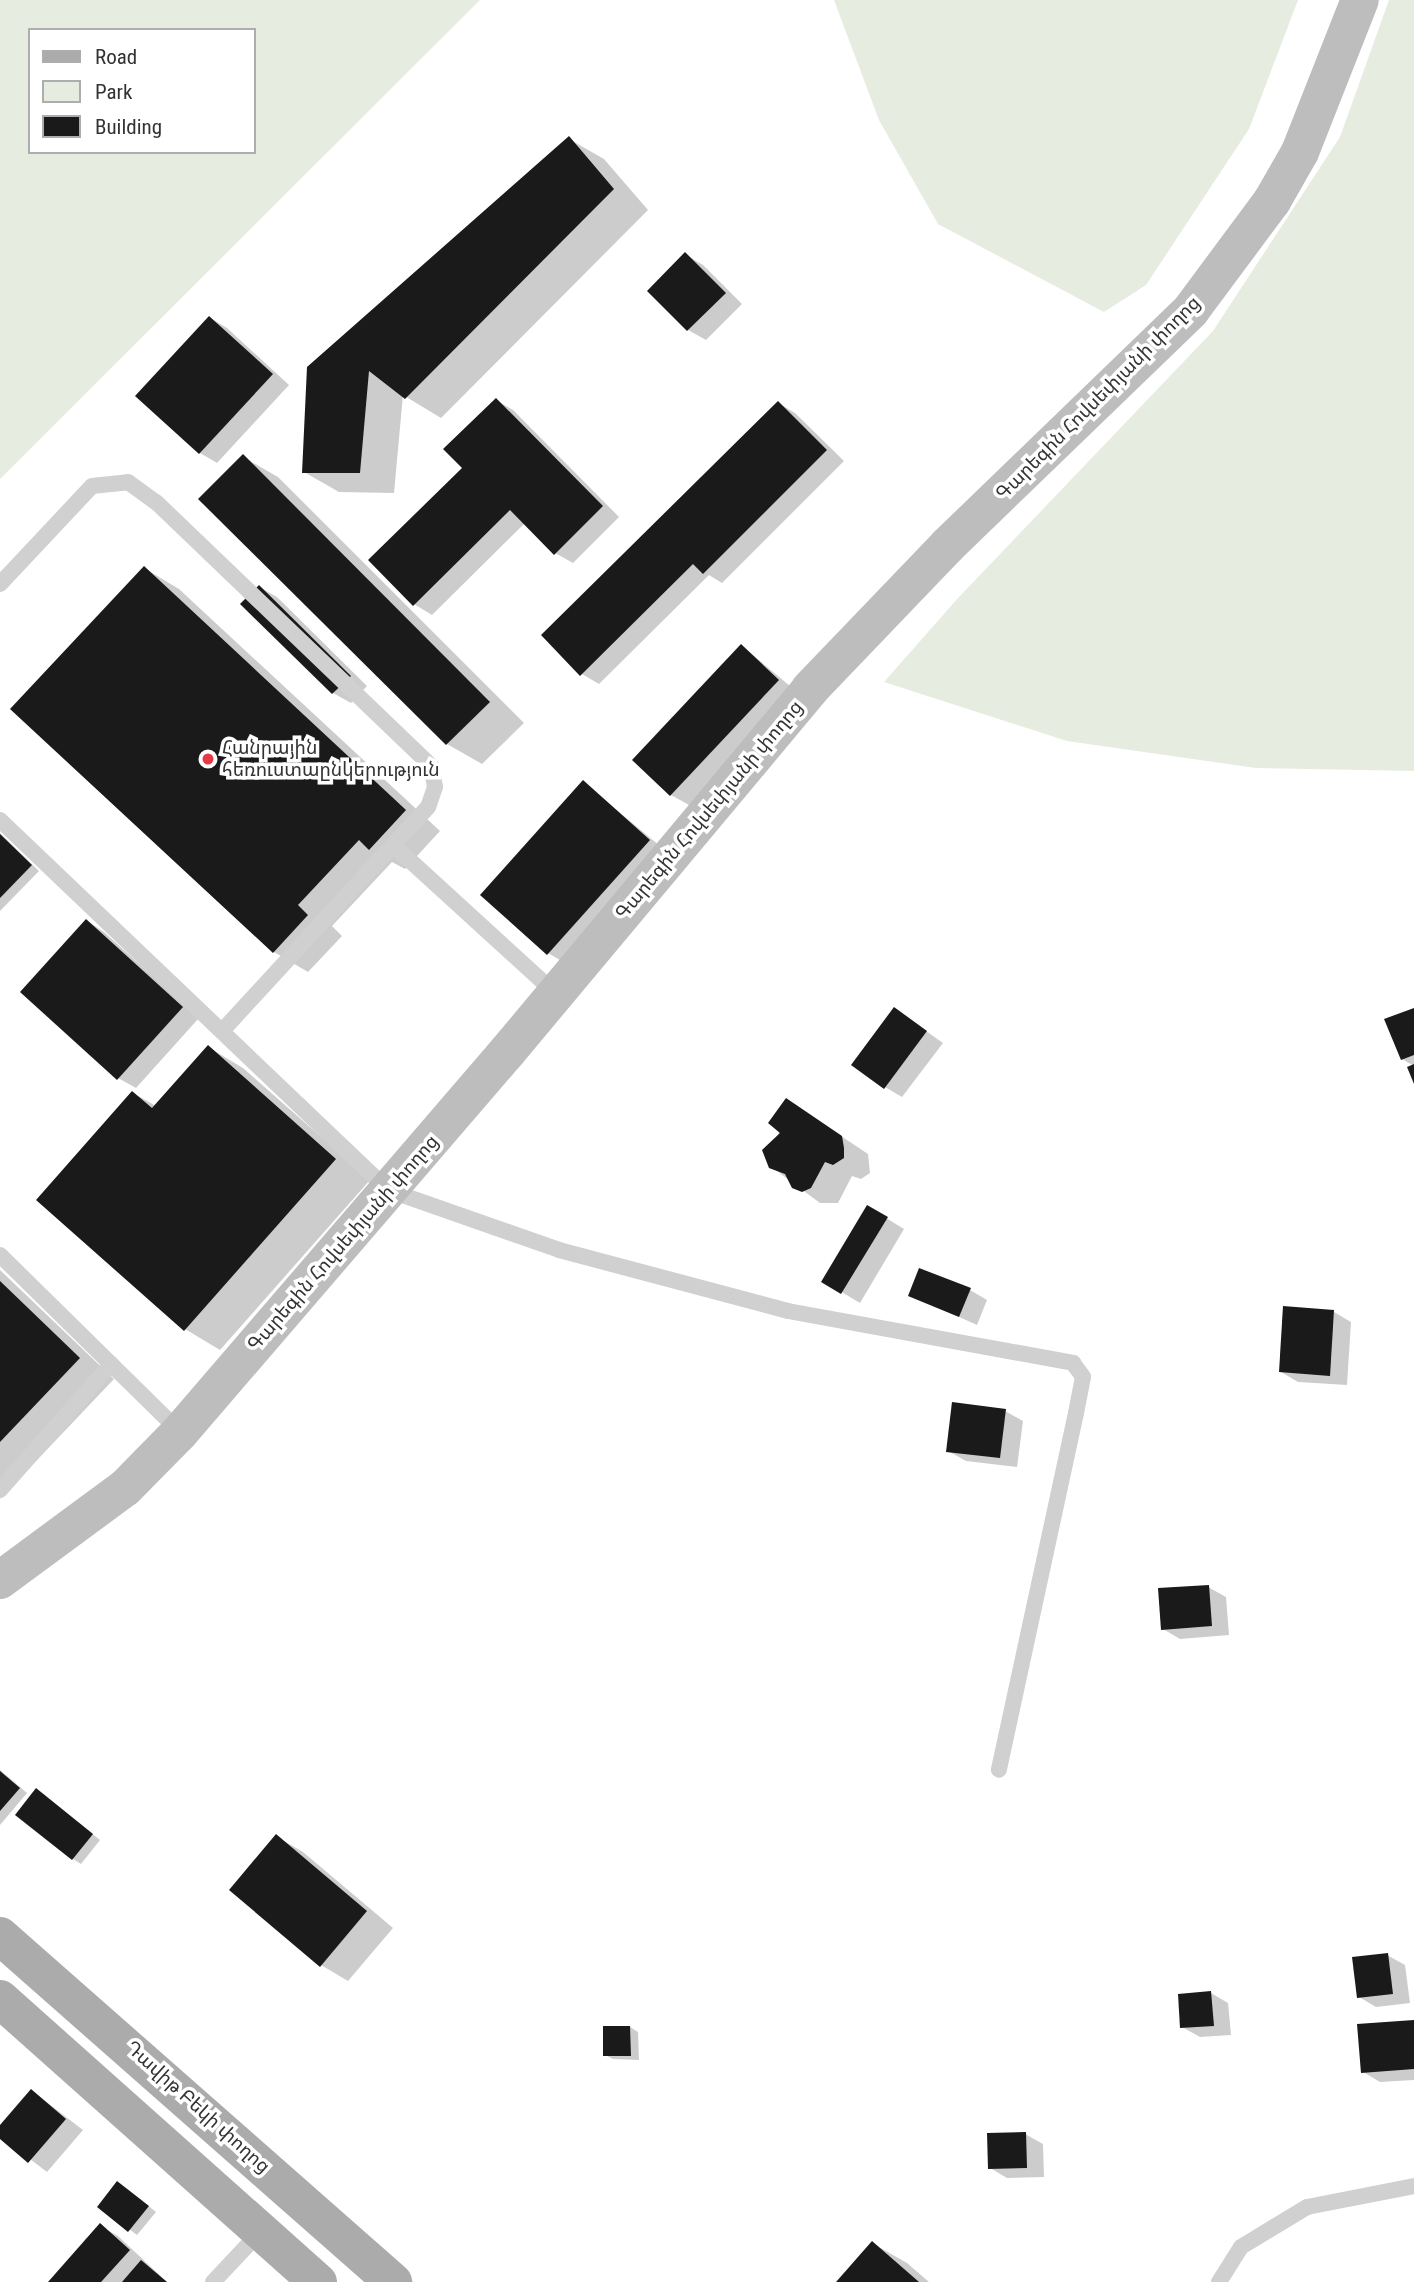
<!DOCTYPE html>
<html>
<head>
<meta charset="utf-8">
<style>
	body { margin:0 }
	#map { position:relative; width:1414px; height:2282px; overflow:hidden; background:#fff; font-family:"Roboto Condensed","Noto Sans Armenian",sans-serif }
	div>[style] { position:absolute }
	[style*='--x'] { left:calc(var(--x)*1px); top:calc(var(--y)*1px); width:calc(var(--w)*1px); rotate:calc(var(--a)*1deg) }
	.green>* { inset:0; background:#e6ecdf }
	.shadow>* { inset:0; background:#0003 }
	.building>* { inset:0; background:#1a1a1a }
	.service>* { height:16px; margin:-8px; padding:0 8px; transform-origin:8px; border-radius:8px; background:#d0d0d0 }
	.secondary>* { height:38px; margin:-19px; padding:0 19px; transform-origin:19px; border-radius:19px; background:#bdbdbd }
	.primary>* { height:38px; margin:-19px; padding:0 19px; transform-origin:19px; border-radius:19px; background:#ababab }
	.dots>* { width:19px; height:19px; translate:-50% -50%; box-sizing:border-box; border:4px solid #fff; border-radius:50% }
	span { translate:-50% -50%; white-space:nowrap; text-align:center; line-height:1.15; -webkit-text-stroke:7px #fff; paint-order:stroke }
	.street-label { font-size:19px; color:#333 }
	.poi-label { font-size:19px; color:#333 }
	.left { translate:0 -50%; text-align:left }
	.legend { position:absolute; left:28px; top:28px; width:228px; height:126px; box-sizing:border-box; background:#fff; border:2px solid #adadad; margin:0; padding:9px 12px; list-style:none; font-size:21px; color:#333 }
	.legend li { display:flex; align-items:center; gap:14px; height:35px }
	.legend b { width:35px; border:2px solid #adadad }
</style>
</head>
<body>
<div id="map">
	<div class="green">
		<div style="clip-path:polygon(evenodd,0 0,480px 0,0 479px,0 0,30px 30px,254px 30px,254px 152px,30px 152px,30px 30px)"></div>
		<div style="clip-path:polygon(834px 0,1298px 0,1249px 129px,1146px 285px,1104px 312px,938px 224px,879px 120px)"></div>
		<div style="clip-path:polygon(1389px 0,1414px 0,1414px 771px,1256px 768px,1067px 741px,884px 682px,959px 597px,1213px 331px,1340px 137px)"></div>
	</div>
	<div class="shadow">
		<div style="clip-path:polygon(569px 139px,604px 159px,648px 210px,441px 418px,403px 395px,394px 493px,339px 492px,304px 472px,308px 368px)"></div>
		<div style="clip-path:polygon(686px 255px,703px 265px,742px 304px,706px 340px,688px 330px,650px 291px)"></div>
		<div style="clip-path:polygon(210px 318px,227px 328px,289px 385px,217px 463px,200px 453px)"></div>
		<div style="clip-path:polygon(496px 400px,513px 410px,619px 517px,573px 563px,555px 553px,525px 523px,432px 615px,414px 604px,465px 468px)"></div>
		<div style="clip-path:polygon(778px 403px,795px 413px,844px 461px,722px 583px,709px 575px,599px 684px,582px 674px)"></div>
		<div style="clip-path:polygon(243px 457px,278px 477px,524px 723px,482px 764px,447px 744px)"></div>
		<div style="clip-path:polygon(144px 568px,179px 589px,440px 831px,405px 869px,392px 862px,332px 926px,342px 936px,308px 972px,274px 952px)"></div>
		<div style="clip-path:polygon(259px 587px,277px 597px,367px 686px,351px 703px,333px 693px,243px 604px)"></div>
		<div style="clip-path:polygon(742px 646px,796px 691px,689px 805px,671px 795px)"></div>
		<div style="clip-path:polygon(583px 782px,666px 851px,565px 963px,548px 953px)"></div>
		<div style="clip-path:polygon(0 833px,39px 871px,0 911px)"></div>
		<div style="clip-path:polygon(87px 921px,104px 932px,199px 1018px,136px 1088px,118px 1078px)"></div>
		<div style="clip-path:polygon(895px 1009px,943px 1043px,902px 1097px,885px 1087px)"></div>
		<div style="clip-path:polygon(1414px 1010px,1414px 1066px,1402px 1059px)"></div>
		<div style="clip-path:polygon(208px 1047px,243px 1068px,370px 1180px,220px 1350px,185px 1329px,133px 1093px,156px 1106px)"></div>
		<div style="clip-path:polygon(787px 1100px,868px 1154px,870px 1173px,861px 1179px,852px 1176px,838px 1203px,820px 1203px,770px 1166px)"></div>
		<div style="clip-path:polygon(868px 1207px,904px 1229px,860px 1303px,823px 1281px)"></div>
		<div style="clip-path:polygon(0 1270px,114px 1379px,0 1499px)"></div>
		<div style="clip-path:polygon(970px 1290px,987px 1300px,977px 1325px,910px 1295px)"></div>
		<div style="clip-path:polygon(1334px 1312px,1351px 1322px,1347px 1385px,1298px 1382px,1281px 1372px)"></div>
		<div style="clip-path:polygon(1005px 1411px,1023px 1421px,1017px 1467px,966px 1461px,948px 1451px)"></div>
		<div style="clip-path:polygon(1208px 1587px,1226px 1597px,1229px 1635px,1180px 1639px,1163px 1629px)"></div>
		<div style="clip-path:polygon(0 1770px,27px 1793px,0 1825px)"></div>
		<div style="clip-path:polygon(37px 1790px,100px 1840px,81px 1864px,73px 1859px)"></div>
		<div style="clip-path:polygon(277px 1837px,303px 1852px,393px 1928px,348px 1981px,321px 1965px)"></div>
		<div style="clip-path:polygon(1387px 1955px,1405px 1965px,1410px 2003px,1376px 2007px,1359px 1997px)"></div>
		<div style="clip-path:polygon(1211px 1993px,1228px 2003px,1231px 2035px,1200px 2037px,1182px 2027px)"></div>
		<div style="clip-path:polygon(1414px 2022px,1414px 2080px,1380px 2082px,1363px 2072px)"></div>
		<div style="clip-path:polygon(630px 2027px,638px 2032px,639px 2060px,613px 2059px,605px 2055px)"></div>
		<div style="clip-path:polygon(32px 2091px,83px 2130px,47px 2172px,0 2136px,0 2127px)"></div>
		<div style="clip-path:polygon(1025px 2134px,1043px 2144px,1044px 2177px,1007px 2178px,990px 2168px)"></div>
		<div style="clip-path:polygon(126px 2188px,156px 2212px,137px 2235px,99px 2207px)"></div>
		<div style="clip-path:polygon(100px 2226px,118px 2236px,167px 2282px,50px 2282px)"></div>
		<div style="clip-path:polygon(872px 2243px,907px 2263px,929px 2282px,838px 2282px)"></div>
	</div>
	<div class="building">
		<div style="clip-path:polygon(569px 136px,614px 189px,405px 399px,369px 371px,360px 473px,302px 473px,307px 367px)"></div>
		<div style="clip-path:polygon(685px 252px,726px 293px,687px 331px,647px 291px)"></div>
		<div style="clip-path:polygon(209px 316px,273px 374px,199px 454px,135px 396px)"></div>
		<div style="clip-path:polygon(496px 398px,603px 506px,554px 555px,510px 510px,413px 606px,368px 560px,462px 468px,443px 449px)"></div>
		<div style="clip-path:polygon(778px 401px,827px 450px,703px 574px,693px 564px,580px 676px,541px 635px)"></div>
		<div style="clip-path:polygon(243px 454px,490px 702px,446px 745px,198px 499px)"></div>
		<div style="clip-path:polygon(144px 566px,406px 810px,369px 850px,359px 840px,298px 905px,308px 915px,273px 953px,10px 709px)"></div>
		<div style="clip-path:polygon(259px 585px,351px 676px,332px 694px,240px 604px)"></div>
		<div style="clip-path:polygon(741px 644px,779px 680px,670px 796px,632px 760px)"></div>
		<div style="clip-path:polygon(583px 780px,650px 840px,547px 955px,480px 895px)"></div>
		<div style="clip-path:polygon(0 834px,32px 865px,0 898px)"></div>
		<div style="clip-path:polygon(86px 919px,183px 1007px,117px 1080px,20px 992px)"></div>
		<div style="clip-path:polygon(894px 1007px,927px 1031px,884px 1089px,851px 1065px)"></div>
		<div style="clip-path:polygon(1414px 1008px,1414px 1055px,1401px 1060px,1384px 1019px)"></div>
		<div style="clip-path:polygon(208px 1045px,336px 1159px,184px 1331px,36px 1200px,132px 1091px,152px 1108px)"></div>
		<div style="clip-path:polygon(1414px 1064px,1414px 1084px,1407px 1067px)"></div>
		<div style="clip-path:polygon(786px 1098px,842px 1136px,844px 1148px,844px 1158px,833px 1165px,825px 1162px,811px 1188px,802px 1192px,792px 1188px,785px 1174px,769px 1168px,762px 1150px,780px 1133px,768px 1123px)"></div>
		<div style="clip-path:polygon(867px 1205px,888px 1217px,841px 1294px,821px 1282px)"></div>
		<div style="clip-path:polygon(919px 1268px,971px 1288px,959px 1317px,908px 1296px)"></div>
		<div style="clip-path:polygon(0 1281px,80px 1358px,0 1442px)"></div>
		<div style="clip-path:polygon(1283px 1306px,1334px 1310px,1330px 1376px,1279px 1372px)"></div>
		<div style="clip-path:polygon(952px 1402px,1006px 1409px,1000px 1458px,946px 1452px)"></div>
		<div style="clip-path:polygon(1209px 1585px,1212px 1626px,1161px 1630px,1158px 1588px)"></div>
		<div style="clip-path:polygon(0 1771px,20px 1788px,0 1811px)"></div>
		<div style="clip-path:polygon(36px 1788px,93px 1834px,72px 1860px,15px 1815px)"></div>
		<div style="clip-path:polygon(276px 1834px,367px 1911px,320px 1967px,229px 1890px)"></div>
		<div style="clip-path:polygon(1388px 1953px,1393px 1994px,1357px 1998px,1352px 1957px)"></div>
		<div style="clip-path:polygon(1211px 1991px,1214px 2026px,1180px 2028px,1178px 1994px)"></div>
		<div style="clip-path:polygon(1414px 2020px,1414px 2069px,1361px 2073px,1357px 2024px)"></div>
		<div style="clip-path:polygon(603px 2026px,630px 2026px,631px 2056px,603px 2056px)"></div>
		<div style="clip-path:polygon(31px 2089px,66px 2119px,28px 2163px,0 2139px,0 2125px)"></div>
		<div style="clip-path:polygon(1026px 2132px,1027px 2168px,988px 2169px,987px 2133px)"></div>
		<div style="clip-path:polygon(117px 2181px,149px 2206px,128px 2232px,97px 2207px)"></div>
		<div style="clip-path:polygon(100px 2223px,130px 2250px,101px 2282px,48px 2282px)"></div>
		<div style="clip-path:polygon(872px 2241px,919px 2282px,836px 2282px)"></div>
		<div style="clip-path:polygon(141px 2260px,167px 2282px,122px 2282px)"></div>
	</div>
	<div class="service">
		<div style="--x:0;--y:584;--w:134;--a:-46.8"></div>
		<div style="--x:92;--y:486;--w:36;--a:-6"></div>
		<div style="--x:128;--y:482;--w:34;--a:36"></div>
		<div style="--x:156;--y:502;--w:381;--a:43.8"></div>
		<div style="--x:431;--y:766;--w:21;--a:79"></div>
		<div style="--x:435;--y:787;--w:21;--a:109"></div>
		<div style="--x:428;--y:807;--w:303;--a:132.6"></div>
		<div style="--x:0;--y:820;--w:536;--a:43.64"></div>
		<div style="--x:388;--y:1190;--w:181;--a:19.3"></div>
		<div style="--x:559;--y:1250;--w:237;--a:14.9"></div>
		<div style="--x:788;--y:1311;--w:290;--a:10.3"></div>
		<div style="--x:1073;--y:1363;--w:17;--a:54"></div>
		<div style="--x:1083;--y:1377;--w:37;--a:101"></div>
		<div style="--x:1076;--y:1413;--w:365;--a:102.2"></div>
		<div style="--x:393;--y:845;--w:221;--a:42.4"></div>
		<div style="--x:0;--y:1255;--w:252;--a:44.5"></div>
		<div style="--x:0;--y:1490;--w:168;--a:-48.6"></div>
		<div style="--x:213;--y:2282;--w:70;--a:-46.7"></div>
		<div style="--x:1219;--y:2282;--w:41;--a:-57.8"></div>
		<div style="--x:1241;--y:2247;--w:77;--a:-31.2"></div>
		<div style="--x:1307;--y:2207;--w:109;--a:-11.1"></div>
	</div>
	<div class="secondary">
		<div style="--x:0;--y:1580;--w:155;--a:-36.4"></div>
		<div style="--x:125;--y:1488;--w:78;--a:-45.5"></div>
		<div style="--x:180;--y:1432;--w:501;--a:-49.29"></div>
		<div style="--x:507;--y:1052;--w:473;--a:-50.1"></div>
		<div style="--x:810;--y:689;--w:198;--a:-46.2"></div>
		<div style="--x:947;--y:546;--w:339;--a:-44"></div>
		<div style="--x:1191;--y:310;--w:136;--a:-53.4"></div>
		<div style="--x:1272;--y:201;--w:56;--a:-60.3"></div>
		<div style="--x:1300;--y:152;--w:163;--a:-68.5"></div>
	</div>
	<div class="primary">
		<div style="--x:0;--y:1936;--w:524;--a:41.36"></div>
		<div style="--x:0;--y:1999;--w:426;--a:41.7"></div>
	</div>
	<div class="dots">
		<div style="left:208px;top:759px;background:#e63946"></div>
	</div>
	<div class="street-label">
		<span style="left:1098px;top:398px;rotate:-45deg">Գարեգին Հովսեփյանի փողոց</span>
		<span style="left:709px;top:810px;rotate:-50deg">Գարեգին Հովսեփյանի փողոց</span>
		<span style="left:343px;top:1243px;rotate:-49deg">Գարեգին Հովսեփյանի փողոց</span>
		<span style="left:198px;top:2107px;rotate:42deg">Դավիթ Բեկի փողոց</span>
	</div>
	<div class="poi-label">
		<span class="left" style="left:222px;top:759px">Հանրային<br>հեռուստաընկերություն</span>
	</div>
	<ul class="legend">
	<li><b style="height:9px;background:#ababab"></b>Road</li>
	<li><b style="height:19px;background:#e6ecdf"></b>Park</li>
	<li><b style="height:19px;background:#1a1a1a"></b>Building</li>
	</ul>
</div>
</body>
</html>
